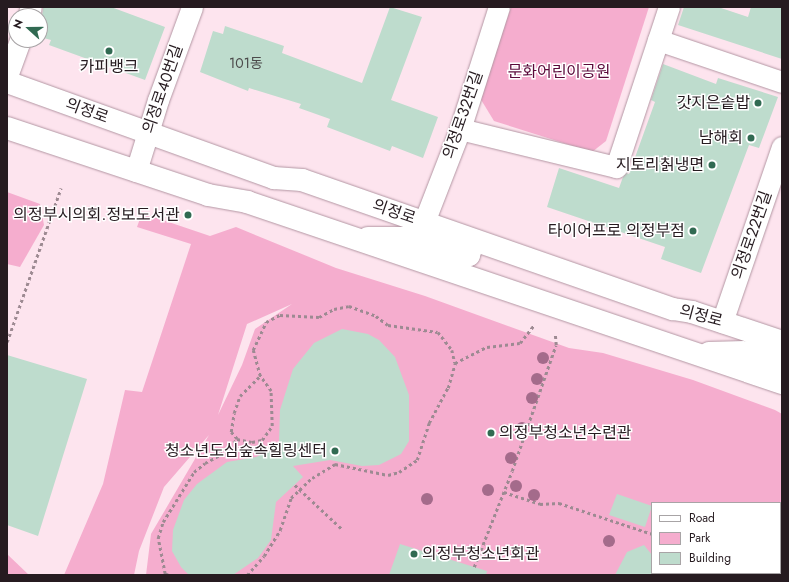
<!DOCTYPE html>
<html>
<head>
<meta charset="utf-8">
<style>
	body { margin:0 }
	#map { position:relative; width:789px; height:582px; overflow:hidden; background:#fde4ee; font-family:Jost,"Noto Sans KR",sans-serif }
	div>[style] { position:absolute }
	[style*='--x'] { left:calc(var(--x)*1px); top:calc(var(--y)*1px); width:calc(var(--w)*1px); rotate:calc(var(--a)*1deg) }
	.green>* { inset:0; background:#f5adce }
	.building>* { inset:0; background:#bedccd }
	.path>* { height:2.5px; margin-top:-1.25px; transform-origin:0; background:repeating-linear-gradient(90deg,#9d8a92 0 3px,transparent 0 6px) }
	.roads { filter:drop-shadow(0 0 1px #b396a3) drop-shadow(0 0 1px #b396a3) }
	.street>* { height:21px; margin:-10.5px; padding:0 10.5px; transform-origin:10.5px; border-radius:10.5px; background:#fff }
	.secondary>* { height:22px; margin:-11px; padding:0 11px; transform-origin:11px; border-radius:11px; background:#fff }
	.trees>* { width:12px; height:12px; margin:-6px; border-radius:50%; background:#a46b8b }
	.dots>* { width:11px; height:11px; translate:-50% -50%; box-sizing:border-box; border:2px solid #fff; border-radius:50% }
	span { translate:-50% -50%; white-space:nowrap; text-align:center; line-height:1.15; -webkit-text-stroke:3px #fff; paint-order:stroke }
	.number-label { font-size:14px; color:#4c4b4b }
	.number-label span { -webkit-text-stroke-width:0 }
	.poi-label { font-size:16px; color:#261b20 }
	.right { translate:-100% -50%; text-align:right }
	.left { translate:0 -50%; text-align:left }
	.park-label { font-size:16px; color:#5b083a }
	.street-label { font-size:16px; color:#261b20 }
	.frame { position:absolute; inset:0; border:8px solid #261b20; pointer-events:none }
	.legend { position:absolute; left:651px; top:502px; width:130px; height:72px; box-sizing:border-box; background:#fff; border:1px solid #a8a4a6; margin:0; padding:5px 7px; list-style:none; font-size:12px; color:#261b20 }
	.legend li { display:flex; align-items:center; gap:8px; height:20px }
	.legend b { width:20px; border:1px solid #a8a4a6 }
	.north { position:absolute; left:8px; top:8px; width:40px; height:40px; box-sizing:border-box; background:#fff; border:1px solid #a8a4a6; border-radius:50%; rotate:291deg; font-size:11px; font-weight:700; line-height:16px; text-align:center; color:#261b20 }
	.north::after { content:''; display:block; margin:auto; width:14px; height:18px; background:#316a52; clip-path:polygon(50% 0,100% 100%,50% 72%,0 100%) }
</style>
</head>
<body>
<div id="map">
	<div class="green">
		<div style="clip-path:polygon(511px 7px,649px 7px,606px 141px,592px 152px,494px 121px,480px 98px)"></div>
		<div style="clip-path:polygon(7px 192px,40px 204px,44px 225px,20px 267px,7px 264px)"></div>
		<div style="clip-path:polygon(evenodd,142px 213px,210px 236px,236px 227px,336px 268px,425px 296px,569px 348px,603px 353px,693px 380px,775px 410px,782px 414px,782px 545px,780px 545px,780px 503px,652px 503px,652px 573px,707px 573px,705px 575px,146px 575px,151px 534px,209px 435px,164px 487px,139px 551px,134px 575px,64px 575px,103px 484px,125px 390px,142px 392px,191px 244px,137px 227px,142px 213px,292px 304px,255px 329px,242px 365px,218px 415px,247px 324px,292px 304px)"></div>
		<div style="clip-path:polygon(7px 554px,29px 575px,7px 575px)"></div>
	</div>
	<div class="building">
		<div style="clip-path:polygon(43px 7px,111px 7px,165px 27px,145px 80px,49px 45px,51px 40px,40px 37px)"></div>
		<div style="clip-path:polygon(390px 7px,422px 17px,391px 100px,438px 117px,423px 158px,392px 146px,390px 151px,327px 127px,330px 119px,299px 108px,301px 104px,249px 88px,248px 91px,200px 72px,213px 31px,223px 34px,225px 26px,284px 46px,282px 53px,362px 83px)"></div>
		<div style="clip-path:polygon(684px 7px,718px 7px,748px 17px,751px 7px,782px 7px,782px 59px,678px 25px)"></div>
		<div style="clip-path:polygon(663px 64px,716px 84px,718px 78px,778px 97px,759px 148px,749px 145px,701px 273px,661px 259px,665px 247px,547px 207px,559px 168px,619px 188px,623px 177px,626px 173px,629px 174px,655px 102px,651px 100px)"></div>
		<div style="clip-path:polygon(342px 329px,368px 334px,379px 340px,395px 357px,409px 395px,409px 441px,401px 454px,379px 465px,362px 466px,330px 460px,293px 466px,303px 477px,276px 502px,271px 540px,258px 558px,233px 575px,188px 574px,181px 567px,172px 551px,173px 530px,184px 500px,197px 484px,227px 462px,256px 457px,271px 450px,279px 442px,280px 410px,293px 369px,314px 343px)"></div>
		<div style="clip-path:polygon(7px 355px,87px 379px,38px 536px,7px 525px)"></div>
		<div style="clip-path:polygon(617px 494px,652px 506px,645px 527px,609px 515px)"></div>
		<div style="clip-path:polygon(400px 544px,487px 571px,486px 575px,389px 575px)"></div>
		<div style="clip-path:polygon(644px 545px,652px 555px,652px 575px,615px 575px,627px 552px)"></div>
	</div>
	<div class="path">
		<div style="--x:7;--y:342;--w:163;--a:-70.7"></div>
		<div style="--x:237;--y:439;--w:15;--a:11"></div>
		<div style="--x:252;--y:442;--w:10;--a:-11"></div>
		<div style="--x:262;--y:440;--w:17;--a:-54"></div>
		<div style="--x:272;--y:426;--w:35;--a:-92"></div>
		<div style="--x:271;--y:391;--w:19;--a:-126"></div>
		<div style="--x:295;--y:485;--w:64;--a:43.1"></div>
		<div style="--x:504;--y:492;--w:38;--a:18"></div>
		<div style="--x:540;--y:504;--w:19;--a:-3"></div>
		<div style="--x:559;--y:503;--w:98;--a:18.4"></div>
		<div style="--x:780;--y:550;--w:2;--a:0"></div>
		<div style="--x:474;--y:567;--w:103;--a:-68.4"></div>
		<div style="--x:512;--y:471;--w:133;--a:-70.8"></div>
		<div style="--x:556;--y:345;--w:12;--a:-95"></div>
		<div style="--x:168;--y:575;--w:3;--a:-162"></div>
		<div style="--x:165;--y:574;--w:37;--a:-101"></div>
		<div style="--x:158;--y:538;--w:17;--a:-73"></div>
		<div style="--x:163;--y:522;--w:59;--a:-58.2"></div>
		<div style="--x:194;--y:472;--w:14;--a:-39"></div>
		<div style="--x:205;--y:463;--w:17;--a:-28"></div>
		<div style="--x:220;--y:455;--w:23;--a:-43"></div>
		<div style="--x:237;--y:439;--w:9;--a:-131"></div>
		<div style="--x:231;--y:432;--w:19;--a:-81"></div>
		<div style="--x:234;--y:413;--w:18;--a:-71"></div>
		<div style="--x:240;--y:396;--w:28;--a:-45"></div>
		<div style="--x:260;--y:376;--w:27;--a:-105"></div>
		<div style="--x:253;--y:350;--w:31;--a:-65"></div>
		<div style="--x:266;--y:322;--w:16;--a:-27"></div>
		<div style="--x:280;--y:315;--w:39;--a:3"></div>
		<div style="--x:319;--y:317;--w:17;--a:-28"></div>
		<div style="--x:334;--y:309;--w:15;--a:-11"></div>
		<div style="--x:349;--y:306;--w:29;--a:20"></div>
		<div style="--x:376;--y:316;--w:15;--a:37"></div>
		<div style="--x:388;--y:325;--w:50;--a:8"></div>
		<div style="--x:438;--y:332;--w:23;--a:52"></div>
		<div style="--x:452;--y:350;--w:13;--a:77"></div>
		<div style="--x:247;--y:575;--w:25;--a:-48"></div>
		<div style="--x:264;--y:556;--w:31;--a:-58"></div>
		<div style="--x:280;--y:530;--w:34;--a:-71"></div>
		<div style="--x:291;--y:498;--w:29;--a:-44"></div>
		<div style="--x:312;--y:478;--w:27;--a:-31"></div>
		<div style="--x:335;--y:464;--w:54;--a:11.7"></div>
		<div style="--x:388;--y:475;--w:11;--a:-15"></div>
		<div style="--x:399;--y:472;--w:22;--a:-34"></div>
		<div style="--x:417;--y:460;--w:39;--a:-72"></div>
		<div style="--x:429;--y:423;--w:40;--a:-62"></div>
		<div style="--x:448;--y:388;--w:26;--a:-74"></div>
		<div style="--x:455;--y:363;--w:36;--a:-27"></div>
		<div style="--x:487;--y:347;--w:33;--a:-7"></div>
		<div style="--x:520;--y:343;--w:23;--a:-52"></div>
	</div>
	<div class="roads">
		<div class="street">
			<div style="--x:28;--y:16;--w:9;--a:-72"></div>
			<div style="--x:658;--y:40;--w:131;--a:18.7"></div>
			<div style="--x:7;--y:76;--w:38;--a:-70"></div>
			<div style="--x:460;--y:129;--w:161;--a:13.7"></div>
			<div style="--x:616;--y:167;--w:169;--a:-71.7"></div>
			<div style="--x:136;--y:171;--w:74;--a:-72.8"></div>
			<div style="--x:158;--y:100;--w:99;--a:-69.9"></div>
			<div style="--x:424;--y:222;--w:100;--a:-68.8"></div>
			<div style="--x:460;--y:129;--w:128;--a:-72.3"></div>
			<div style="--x:722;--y:322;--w:185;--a:-71.1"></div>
		</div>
		<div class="secondary">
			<div style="--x:7;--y:82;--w:284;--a:19.8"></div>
			<div style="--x:274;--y:178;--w:28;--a:4"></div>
			<div style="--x:302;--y:180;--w:393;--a:19.2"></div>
			<div style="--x:673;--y:309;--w:19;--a:9"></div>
			<div style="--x:692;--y:312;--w:95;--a:18.4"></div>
			<div style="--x:7;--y:128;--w:212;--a:18.4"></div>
			<div style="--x:208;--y:195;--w:40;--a:10"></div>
			<div style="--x:247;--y:202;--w:565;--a:18.69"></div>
			<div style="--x:368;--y:238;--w:42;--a:0"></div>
			<div style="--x:410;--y:238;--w:57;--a:18.4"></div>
			<div style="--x:464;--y:256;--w:5;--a:-11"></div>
			<div style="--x:469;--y:255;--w:4;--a:-76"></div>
			<div style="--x:470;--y:251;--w:6;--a:-135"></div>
			<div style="--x:466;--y:247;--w:20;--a:-160"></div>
			<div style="--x:709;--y:353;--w:40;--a:-1.4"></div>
			<div style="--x:749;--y:352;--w:35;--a:20"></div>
		</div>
	</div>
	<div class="trees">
		<div style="left:543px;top:358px"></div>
		<div style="left:537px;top:379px"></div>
		<div style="left:532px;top:398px"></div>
		<div style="left:522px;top:428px"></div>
		<div style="left:511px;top:458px"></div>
		<div style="left:516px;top:486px"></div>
		<div style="left:488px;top:490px"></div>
		<div style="left:534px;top:495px"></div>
		<div style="left:427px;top:499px"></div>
		<div style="left:609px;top:541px"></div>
	</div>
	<div class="dots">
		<div style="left:109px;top:51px;background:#316a52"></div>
		<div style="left:758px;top:103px;background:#316a52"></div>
		<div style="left:751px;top:138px;background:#316a52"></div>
		<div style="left:712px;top:165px;background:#316a52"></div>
		<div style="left:188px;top:215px;background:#316a52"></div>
		<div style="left:693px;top:231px;background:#316a52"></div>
		<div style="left:491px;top:433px;background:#316a52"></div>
		<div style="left:335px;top:451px;background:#316a52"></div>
		<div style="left:414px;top:554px;background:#316a52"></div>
	</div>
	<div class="number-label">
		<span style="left:246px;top:63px">101동</span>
	</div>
	<div class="poi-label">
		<span style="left:109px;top:67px">카피뱅크</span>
		<span class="right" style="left:750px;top:103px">갓지은솥밥</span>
		<span class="right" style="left:743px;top:138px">남해회</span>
		<span class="right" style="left:704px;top:165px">지토리칡냉면</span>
		<span class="right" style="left:180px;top:215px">의정부시의회.정보도서관</span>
		<span class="right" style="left:685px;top:231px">타이어프로 의정부점</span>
		<span class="left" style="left:499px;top:433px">의정부청소년수련관</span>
		<span class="right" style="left:327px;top:451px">청소년도심숲속힐링센터</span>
		<span class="left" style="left:422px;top:554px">의정부청소년회관</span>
	</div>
	<div class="park-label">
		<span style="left:559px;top:72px">문화어린이공원</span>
	</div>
	<div class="street-label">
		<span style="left:163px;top:89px;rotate:-71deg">의정로40번길</span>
		<span style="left:87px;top:111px;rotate:20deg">의정로</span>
		<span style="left:463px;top:115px;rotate:-71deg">의정로32번길</span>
		<span style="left:394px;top:212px;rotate:19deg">의정로</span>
		<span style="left:752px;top:235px;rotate:-71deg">의정로22번길</span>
		<span style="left:701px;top:316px;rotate:15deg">의정로</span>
	</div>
	<div class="frame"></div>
	<ul class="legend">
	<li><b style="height:5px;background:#fff"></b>Road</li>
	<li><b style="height:11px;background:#f5adce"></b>Park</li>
	<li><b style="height:11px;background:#bedccd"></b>Building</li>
	</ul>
	<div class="north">N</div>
</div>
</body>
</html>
